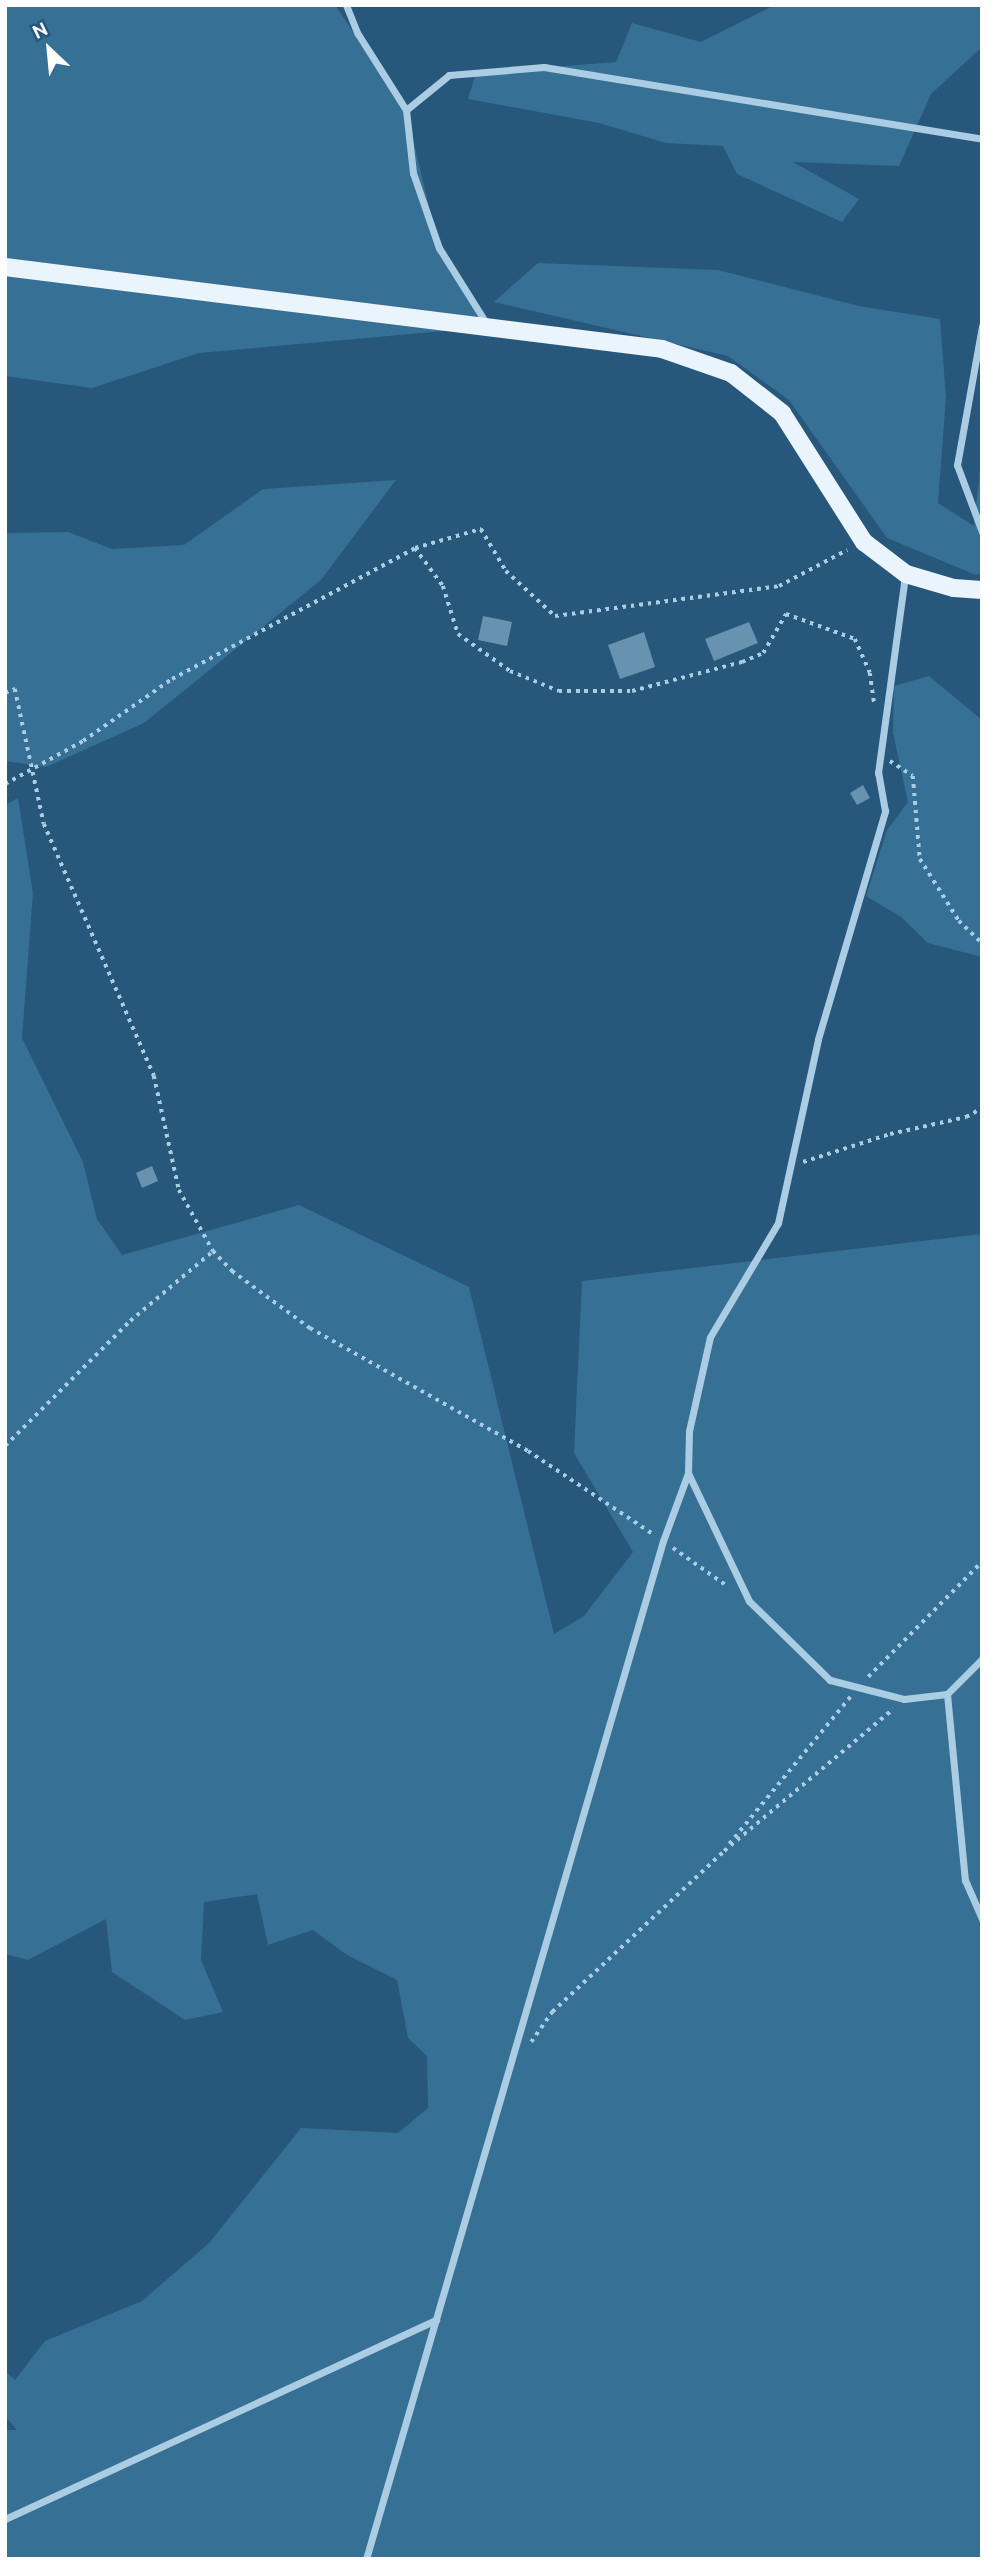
<!DOCTYPE html>
<html>
<head>
<meta charset="utf-8">
<style>
	body { margin:0 }
	#map { position:relative; width:987px; height:2564px; overflow:hidden; background:#27577a; font-family:Ubuntu,sans-serif }
	div>[style] { position:absolute }
	[style*='--x'] { left:calc(var(--x)*1px); top:calc(var(--y)*1px); width:calc(var(--w)*1px); rotate:calc(var(--a)*1deg) }
	.green>* { inset:0; background:#377095 }
	.building>* { inset:0; background:#6792b0 }
	.path>* { height:3.5px; margin-top:-1.75px; transform-origin:0; background:repeating-linear-gradient(90deg,#aacde3 0 3.5px,transparent 0 8.5px) }
	.minor>* { height:7px; margin:-3.5px; padding:0 3.5px; transform-origin:3.5px; border-radius:3.5px; background:#aacde3 }
	.primary>* { height:18px; margin:-9px; padding:0 9px; transform-origin:9px; border-radius:9px; background:#eaf4fc }
	span { translate:-50% -50%; white-space:nowrap; text-align:center; line-height:1.15; -webkit-text-stroke:5px #27577a; paint-order:stroke }
	.frame { position:absolute; inset:0; border:7px solid #fff; pointer-events:none }
	.north { position:absolute; left:14px; top:14px; width:70px; height:70px; -webkit-text-stroke:5px #27577a; paint-order:stroke; rotate:334deg; font-size:19px; font-weight:700; line-height:28px; text-align:center; color:#fff }
	.north::after { content:''; display:block; margin:auto; width:24px; height:32px; background:#fff; clip-path:polygon(50% 0,100% 100%,50% 72%,0 100%) }
</style>
</head>
<body>
<div id="map">
	<div class="green">
		<div style="clip-path:polygon(5px 5px,335px 5px,406px 110px,439px 248px,489px 327px,199px 353px,92px 388px,5px 376px)"></div>
		<div style="clip-path:polygon(775px 5px,982px 5px,982px 47px,931px 94px,899px 166px,793px 162px,859px 199px,842px 222px,737px 174px,723px 146px,666px 143px,599px 123px,468px 99px,476px 73px,616px 62px,632px 23px,701px 42px)"></div>
		<div style="clip-path:polygon(538px 263px,718px 270px,859px 306px,940px 319px,946px 397px,938px 503px,974px 526px,982px 450px,982px 573px,976px 575px,887px 538px,789px 400px,728px 356px,494px 302px)"></div>
		<div style="clip-path:polygon(396px 480px,321px 580px,144px 723px,46px 767px,5px 761px,5px 533px,68px 532px,112px 549px,184px 545px,263px 489px)"></div>
		<div style="clip-path:polygon(929px 676px,982px 720px,982px 957px,928px 943px,901px 917px,866px 896px,887px 830px,908px 802px,893px 733px,894px 686px)"></div>
		<div style="clip-path:polygon(18px 798px,33px 893px,22px 1038px,83px 1162px,97px 1219px,122px 1255px,299px 1205px,469px 1287px,554px 1634px,584px 1616px,633px 1552px,574px 1453px,582px 1281px,982px 1234px,982px 2559px,5px 2559px,5px 2430px,17px 2430px,5px 2416px,5px 2371px,15px 2380px,45px 2341px,142px 2301px,209px 2243px,301px 2128px,398px 2133px,428px 2108px,427px 2056px,408px 2038px,397px 1980px,347px 1955px,313px 1930px,268px 1945px,257px 1894px,204px 1902px,201px 1960px,223px 2012px,185px 2020px,112px 1972px,106px 1919px,28px 1960px,5px 1954px,5px 805px)"></div>
	</div>
	<div class="building">
		<div style="clip-path:polygon(483px 616px,512px 622px,507px 646px,478px 640px)"></div>
		<div style="clip-path:polygon(749px 622px,758px 643px,714px 661px,705px 639px)"></div>
		<div style="clip-path:polygon(644px 632px,655px 667px,620px 679px,608px 645px)"></div>
		<div style="clip-path:polygon(863px 785px,870px 798px,857px 805px,850px 793px)"></div>
		<div style="clip-path:polygon(152px 1166px,158px 1181px,142px 1188px,136px 1173px)"></div>
	</div>
	<div class="path">
		<div style="--x:415;--y:548;--w:47;--a:53.6"></div>
		<div style="--x:443;--y:586;--w:50;--a:72.6"></div>
		<div style="--x:458;--y:634;--w:64;--a:35.4"></div>
		<div style="--x:510;--y:671;--w:53;--a:22.2"></div>
		<div style="--x:559;--y:691;--w:73;--a:0"></div>
		<div style="--x:632;--y:691;--w:114;--a:-14.8"></div>
		<div style="--x:742;--y:662;--w:23;--a:-23"></div>
		<div style="--x:763;--y:653;--w:45;--a:-59.5"></div>
		<div style="--x:786;--y:614;--w:73;--a:19.9"></div>
		<div style="--x:855;--y:639;--w:37;--a:66"></div>
		<div style="--x:870;--y:673;--w:30;--a:82"></div>
		<div style="--x:5;--y:693;--w:11;--a:-22"></div>
		<div style="--x:15;--y:689;--w:138;--a:77.9"></div>
		<div style="--x:44;--y:824;--w:275;--a:66.4"></div>
		<div style="--x:154;--y:1076;--w:117;--a:77.6"></div>
		<div style="--x:179;--y:1190;--w:70;--a:60.9"></div>
		<div style="--x:213;--y:1251;--w:28;--a:46"></div>
		<div style="--x:232;--y:1271;--w:97;--a:36.2"></div>
		<div style="--x:310;--y:1328;--w:250;--a:29.4"></div>
		<div style="--x:528;--y:1451;--w:150;--a:33.6"></div>
		<div style="--x:890;--y:761;--w:27;--a:33"></div>
		<div style="--x:913;--y:776;--w:83;--a:85.2"></div>
		<div style="--x:920;--y:859;--w:73;--a:57.8"></div>
		<div style="--x:959;--y:921;--w:32;--a:44"></div>
		<div style="--x:5;--y:784;--w:89;--a:-28.9"></div>
		<div style="--x:83;--y:741;--w:108;--a:-34.9"></div>
		<div style="--x:172;--y:679;--w:276;--a:-28.3"></div>
		<div style="--x:415;--y:548;--w:69;--a:-16.1"></div>
		<div style="--x:481;--y:529;--w:49;--a:59.2"></div>
		<div style="--x:506;--y:571;--w:67;--a:42.6"></div>
		<div style="--x:555;--y:616;--w:226;--a:-7.6"></div>
		<div style="--x:779;--y:586;--w:77;--a:-27.9"></div>
		<div style="--x:803;--y:1162;--w:91;--a:-17.8"></div>
		<div style="--x:890;--y:1134;--w:78;--a:-12.6"></div>
		<div style="--x:966;--y:1117;--w:18;--a:-29"></div>
		<div style="--x:5;--y:1446;--w:177;--a:-45"></div>
		<div style="--x:130;--y:1321;--w:109;--a:-40.1"></div>
		<div style="--x:673;--y:1548;--w:66;--a:35.1"></div>
		<div style="--x:868;--y:1677;--w:162;--a:-45.3"></div>
		<div style="--x:729;--y:1844;--w:192;--a:-50.5"></div>
		<div style="--x:531;--y:2042;--w:37;--a:-55"></div>
		<div style="--x:552;--y:2012;--w:236;--a:-43.1"></div>
		<div style="--x:724;--y:1851;--w:221;--a:-40"></div>
	</div>
	<div class="minor">
		<div style="--x:346;--y:5;--w:31;--a:68"></div>
		<div style="--x:358;--y:34;--w:90;--a:57.7"></div>
		<div style="--x:488;--y:326;--w:92;--a:-122.1"></div>
		<div style="--x:439;--y:248;--w:79;--a:-109.1"></div>
		<div style="--x:413;--y:173;--w:63;--a:-96.3"></div>
		<div style="--x:406;--y:110;--w:55;--a:-39.1"></div>
		<div style="--x:449;--y:75;--w:95;--a:-4.8"></div>
		<div style="--x:544;--y:67;--w:444;--a:9.3"></div>
		<div style="--x:982;--y:326;--w:141;--a:100.2"></div>
		<div style="--x:957;--y:465;--w:72;--a:69.5"></div>
		<div style="--x:688;--y:1473;--w:142;--a:64.5"></div>
		<div style="--x:749;--y:1601;--w:113;--a:44.3"></div>
		<div style="--x:830;--y:1680;--w:76;--a:14.4"></div>
		<div style="--x:904;--y:1699;--w:43;--a:-6.6"></div>
		<div style="--x:982;--y:1659;--w:49;--a:135"></div>
		<div style="--x:947;--y:1694;--w:187;--a:84.5"></div>
		<div style="--x:965;--y:1880;--w:43;--a:66.4"></div>
		<div style="--x:5;--y:2519;--w:475;--a:-24.8"></div>
		<div style="--x:366;--y:2559;--w:1060;--a:-73.74"></div>
		<div style="--x:663;--y:1541;--w:72;--a:-69.8"></div>
		<div style="--x:688;--y:1473;--w:42;--a:-88.6"></div>
		<div style="--x:689;--y:1431;--w:96;--a:-77.4"></div>
		<div style="--x:710;--y:1337;--w:133;--a:-59.2"></div>
		<div style="--x:778;--y:1223;--w:188;--a:-77.7"></div>
		<div style="--x:818;--y:1039;--w:238;--a:-73.6"></div>
		<div style="--x:885;--y:811;--w:39;--a:-100"></div>
		<div style="--x:878;--y:773;--w:199;--a:-82.2"></div>
	</div>
	<div class="primary">
		<div style="--x:5;--y:267;--w:662;--a:7.11"></div>
		<div style="--x:662;--y:349;--w:73;--a:19.2"></div>
		<div style="--x:731;--y:373;--w:65;--a:38.1"></div>
		<div style="--x:782;--y:413;--w:153;--a:57.6"></div>
		<div style="--x:864;--y:542;--w:53;--a:37.3"></div>
		<div style="--x:906;--y:574;--w:50;--a:16.3"></div>
		<div style="--x:954;--y:588;--w:28;--a:4"></div>
	</div>
	<div class="frame"></div>
	<div class="north">N</div>
</div>
</body>
</html>
